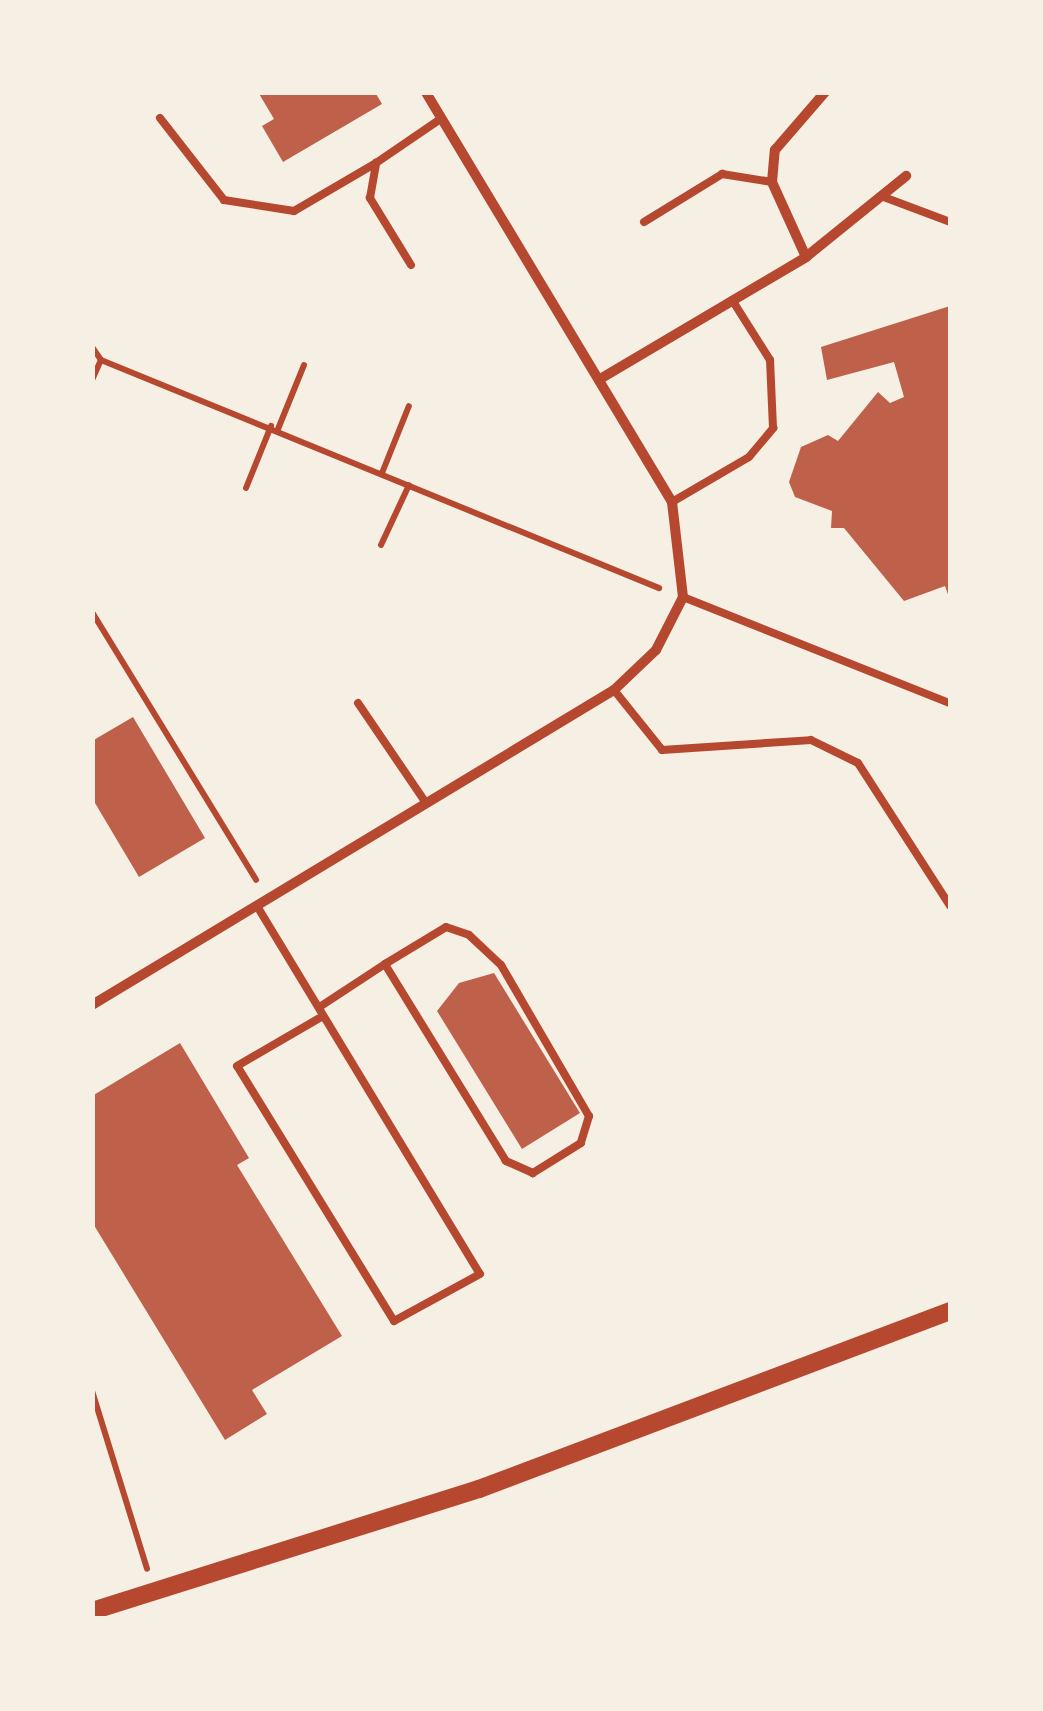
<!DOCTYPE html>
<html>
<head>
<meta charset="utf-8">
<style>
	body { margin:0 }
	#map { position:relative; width:1043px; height:1711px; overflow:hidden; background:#f6efe4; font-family:Poppins,sans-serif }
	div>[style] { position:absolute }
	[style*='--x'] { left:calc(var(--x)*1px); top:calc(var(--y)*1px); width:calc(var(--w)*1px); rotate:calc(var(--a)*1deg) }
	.building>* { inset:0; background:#bf614a }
	.path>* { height:6px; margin:-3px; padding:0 3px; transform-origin:3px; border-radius:3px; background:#b5482f }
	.service>* { height:8px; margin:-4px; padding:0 4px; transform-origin:4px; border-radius:4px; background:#b5482f }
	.minor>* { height:10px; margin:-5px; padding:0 5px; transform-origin:5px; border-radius:5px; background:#b5482f }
	.tertiary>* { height:18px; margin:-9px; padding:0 9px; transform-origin:9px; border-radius:9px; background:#b5482f }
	span { translate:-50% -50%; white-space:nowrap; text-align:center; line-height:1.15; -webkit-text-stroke:10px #f6efe4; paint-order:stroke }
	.frame { position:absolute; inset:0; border:95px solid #f6efe4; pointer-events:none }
</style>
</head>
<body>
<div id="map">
	<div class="building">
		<div style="clip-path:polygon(258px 92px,375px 92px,382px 104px,283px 162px,262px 126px,274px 119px)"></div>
		<div style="clip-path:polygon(950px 306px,950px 600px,945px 586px,904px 601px,844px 528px,831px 528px,832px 511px,795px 497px,789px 482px,801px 447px,828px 435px,838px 441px,878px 392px,890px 403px,904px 397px,894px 362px,827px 380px,821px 347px)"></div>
		<div style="clip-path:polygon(133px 717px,205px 838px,139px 877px,92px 798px,92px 741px)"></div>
		<div style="clip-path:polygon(494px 973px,580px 1113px,522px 1149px,437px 1011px,459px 983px)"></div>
		<div style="clip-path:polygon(180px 1043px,249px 1158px,237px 1165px,342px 1336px,252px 1390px,267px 1414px,225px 1440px,92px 1222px,92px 1096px)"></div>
	</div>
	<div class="path">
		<div style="--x:92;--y:347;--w:16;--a:55"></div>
		<div style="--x:101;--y:360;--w:603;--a:22.23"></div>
		<div style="--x:92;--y:380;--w:22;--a:-66"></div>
		<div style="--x:278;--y:429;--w:69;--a:-67.9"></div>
		<div style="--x:382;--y:473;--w:72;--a:-68.1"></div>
		<div style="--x:246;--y:488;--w:67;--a:-68"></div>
		<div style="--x:381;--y:545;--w:66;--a:-65"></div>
		<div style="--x:92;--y:612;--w:314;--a:58.5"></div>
		<div style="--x:92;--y:1391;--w:186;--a:72.8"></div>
	</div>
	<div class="service">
		<div style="--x:160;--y:118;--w:104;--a:52"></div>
		<div style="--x:224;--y:200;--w:71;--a:8.9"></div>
		<div style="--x:294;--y:211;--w:95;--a:-30.3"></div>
		<div style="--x:881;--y:196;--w:74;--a:20.6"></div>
		<div style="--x:644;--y:222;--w:92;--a:-31.6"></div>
		<div style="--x:722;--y:174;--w:51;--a:9.1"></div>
		<div style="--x:411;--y:265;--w:79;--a:-121.5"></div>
		<div style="--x:370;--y:198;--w:36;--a:-80"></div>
		<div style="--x:376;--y:163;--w:76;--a:-34.3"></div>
		<div style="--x:672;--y:502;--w:89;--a:-30.3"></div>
		<div style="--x:749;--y:457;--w:38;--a:-50"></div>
		<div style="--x:773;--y:428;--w:68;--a:-92.5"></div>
		<div style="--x:770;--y:360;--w:71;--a:-122.3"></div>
		<div style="--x:683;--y:597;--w:287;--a:21.7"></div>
		<div style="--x:614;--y:690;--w:77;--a:51.3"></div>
		<div style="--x:662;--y:750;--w:149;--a:-3.8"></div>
		<div style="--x:811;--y:740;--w:52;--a:26.1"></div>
		<div style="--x:858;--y:763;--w:170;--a:57.2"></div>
		<div style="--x:358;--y:703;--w:121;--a:55.8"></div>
		<div style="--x:257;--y:906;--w:430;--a:58.8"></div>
		<div style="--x:480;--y:1274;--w:98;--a:151.3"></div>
		<div style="--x:394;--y:1321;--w:299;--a:-121.6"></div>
		<div style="--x:237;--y:1066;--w:99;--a:-30.2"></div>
		<div style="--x:321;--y:1006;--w:77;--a:-33.3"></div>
		<div style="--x:385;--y:964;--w:71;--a:-31.2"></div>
		<div style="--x:446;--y:927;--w:24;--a:19"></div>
		<div style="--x:469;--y:935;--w:44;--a:43.2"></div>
		<div style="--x:501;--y:965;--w:175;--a:59.8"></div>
		<div style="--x:589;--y:1116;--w:28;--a:107"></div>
		<div style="--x:581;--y:1143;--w:57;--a:148"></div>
		<div style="--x:533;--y:1173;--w:30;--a:-156"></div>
		<div style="--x:506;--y:1161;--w:231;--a:-121.6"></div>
	</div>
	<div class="minor">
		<div style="--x:806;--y:257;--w:82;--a:-114.4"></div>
		<div style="--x:772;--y:182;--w:32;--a:-85"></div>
		<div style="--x:775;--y:150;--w:77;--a:-49.2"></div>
		<div style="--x:600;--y:379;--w:239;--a:-30.6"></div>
		<div style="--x:806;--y:257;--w:129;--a:-39"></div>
		<div style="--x:92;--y:1005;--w:610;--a:-31.11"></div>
		<div style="--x:614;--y:690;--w:58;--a:-43.6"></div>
		<div style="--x:656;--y:650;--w:59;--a:-63"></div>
		<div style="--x:683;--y:597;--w:96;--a:-96.6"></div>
		<div style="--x:672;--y:502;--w:478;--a:-121"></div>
	</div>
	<div class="tertiary">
		<div style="--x:92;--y:1611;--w:406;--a:-17.5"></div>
		<div style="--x:479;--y:1489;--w:504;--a:-20.7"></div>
	</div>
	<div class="frame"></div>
</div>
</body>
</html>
